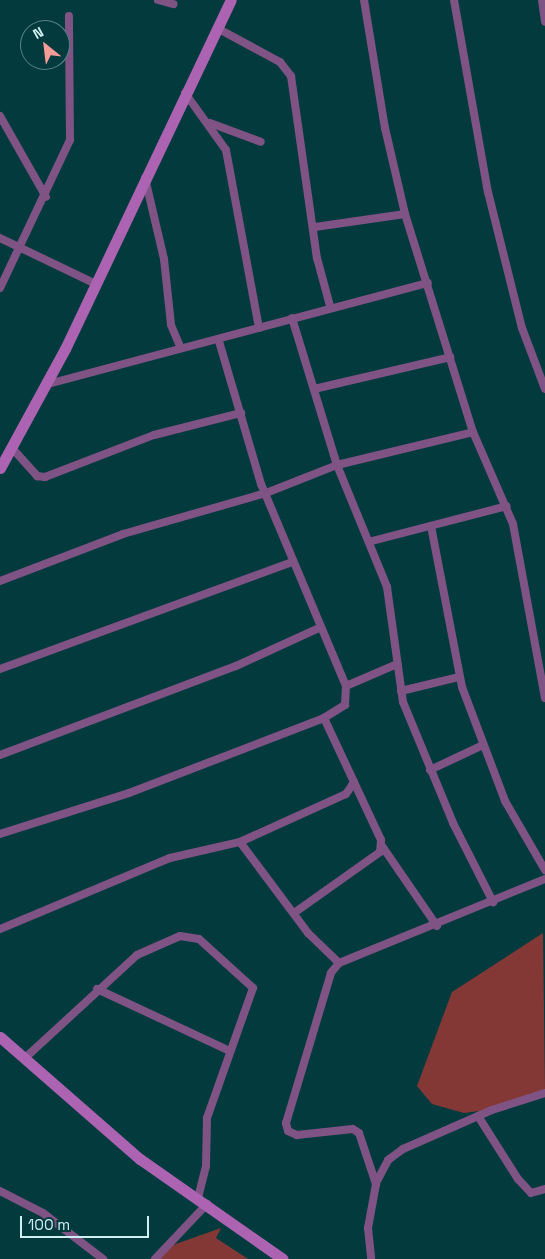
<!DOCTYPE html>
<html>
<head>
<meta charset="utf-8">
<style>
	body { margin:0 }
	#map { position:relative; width:545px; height:1259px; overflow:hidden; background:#033a3e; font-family:"Space Grotesk",sans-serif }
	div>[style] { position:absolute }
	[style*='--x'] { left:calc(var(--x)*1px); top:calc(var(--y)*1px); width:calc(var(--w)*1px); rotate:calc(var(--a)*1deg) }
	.green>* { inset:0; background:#843836 }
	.street>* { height:8px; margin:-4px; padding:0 4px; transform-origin:4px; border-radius:4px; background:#805385 }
	.secondary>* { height:11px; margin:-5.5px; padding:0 5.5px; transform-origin:5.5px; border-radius:5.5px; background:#ab63b2 }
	span { translate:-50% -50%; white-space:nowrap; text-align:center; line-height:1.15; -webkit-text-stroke:5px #033a3e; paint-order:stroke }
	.north { position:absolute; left:20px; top:20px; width:50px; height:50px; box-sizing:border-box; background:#033a3e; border:1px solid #558286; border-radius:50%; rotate:331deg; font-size:14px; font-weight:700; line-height:20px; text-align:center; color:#d0eff2 }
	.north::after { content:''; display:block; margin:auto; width:18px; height:22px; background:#f59c96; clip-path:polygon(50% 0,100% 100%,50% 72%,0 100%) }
	.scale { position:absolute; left:20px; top:1216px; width:129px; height:22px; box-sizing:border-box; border:2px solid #d0eff2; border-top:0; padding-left:6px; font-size:15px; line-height:18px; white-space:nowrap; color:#d0eff2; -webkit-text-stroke:4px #033a3e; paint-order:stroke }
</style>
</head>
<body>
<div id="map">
	<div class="green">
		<div style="clip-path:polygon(543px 933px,545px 1090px,487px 1110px,464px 1113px,432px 1104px,417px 1086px,452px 992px)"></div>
		<div style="clip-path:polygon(221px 1228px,216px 1238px,248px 1259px,159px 1259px,173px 1245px)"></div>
	</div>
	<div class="street">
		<div style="--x:158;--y:0;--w:16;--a:15"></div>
		<div style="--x:364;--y:0;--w:130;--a:80.7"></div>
		<div style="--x:385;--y:128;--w:88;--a:76.9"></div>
		<div style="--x:405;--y:214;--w:228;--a:72.7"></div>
		<div style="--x:473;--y:432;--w:100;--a:66.5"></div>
		<div style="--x:513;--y:524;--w:177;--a:79.6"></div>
		<div style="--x:454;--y:0;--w:195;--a:80"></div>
		<div style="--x:488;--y:192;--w:140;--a:76"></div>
		<div style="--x:522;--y:328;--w:65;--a:69.3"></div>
		<div style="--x:542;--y:0;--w:22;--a:82"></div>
		<div style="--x:217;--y:28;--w:72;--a:28.4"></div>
		<div style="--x:280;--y:62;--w:18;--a:52"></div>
		<div style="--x:291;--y:76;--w:184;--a:81.9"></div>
		<div style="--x:317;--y:258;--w:50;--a:74.8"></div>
		<div style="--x:185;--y:93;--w:70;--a:54.3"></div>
		<div style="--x:226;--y:150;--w:181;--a:79.5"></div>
		<div style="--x:0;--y:116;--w:93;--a:60.4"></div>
		<div style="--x:210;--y:123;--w:54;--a:20.4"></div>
		<div style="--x:145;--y:178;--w:83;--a:76.8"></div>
		<div style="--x:164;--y:259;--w:66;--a:83.9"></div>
		<div style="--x:171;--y:325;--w:25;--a:67"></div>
		<div style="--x:315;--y:227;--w:91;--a:-8.2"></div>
		<div style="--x:0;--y:238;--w:106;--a:25.6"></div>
		<div style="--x:0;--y:288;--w:164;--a:-64.7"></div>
		<div style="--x:70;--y:140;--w:124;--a:-90.5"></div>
		<div style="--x:292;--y:318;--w:154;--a:73"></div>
		<div style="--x:337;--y:465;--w:132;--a:67.7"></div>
		<div style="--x:387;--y:587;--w:116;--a:82.1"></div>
		<div style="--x:403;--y:702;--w:131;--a:67.5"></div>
		<div style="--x:453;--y:823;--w:89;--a:63.1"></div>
		<div style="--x:48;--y:384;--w:393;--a:-14.9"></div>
		<div style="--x:314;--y:389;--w:140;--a:-13.2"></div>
		<div style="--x:12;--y:448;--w:38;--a:48"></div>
		<div style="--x:37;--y:476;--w:8;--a:7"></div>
		<div style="--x:45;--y:477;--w:117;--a:-21.1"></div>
		<div style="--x:154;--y:435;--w:90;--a:-14.2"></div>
		<div style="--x:431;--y:526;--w:164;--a:79.1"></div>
		<div style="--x:462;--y:687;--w:122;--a:69.3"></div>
		<div style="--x:505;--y:801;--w:80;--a:59.9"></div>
		<div style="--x:372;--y:541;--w:139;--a:-14.5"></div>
		<div style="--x:0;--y:581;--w:132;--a:-20.9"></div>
		<div style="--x:123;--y:534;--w:149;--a:-16"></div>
		<div style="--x:266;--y:493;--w:76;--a:-21.5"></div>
		<div style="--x:337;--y:465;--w:140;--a:-13.6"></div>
		<div style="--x:0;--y:669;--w:309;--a:-20.1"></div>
		<div style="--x:346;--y:686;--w:56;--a:-23.3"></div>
		<div style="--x:401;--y:691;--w:60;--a:-13.6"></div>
		<div style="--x:0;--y:755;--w:252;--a:-20.7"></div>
		<div style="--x:236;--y:666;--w:91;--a:-24.6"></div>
		<div style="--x:430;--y:770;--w:59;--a:-25.3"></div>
		<div style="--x:0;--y:834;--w:135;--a:-17.6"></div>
		<div style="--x:129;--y:793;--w:209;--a:-21"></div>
		<div style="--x:324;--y:718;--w:25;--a:-32"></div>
		<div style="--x:345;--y:705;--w:19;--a:-87"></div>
		<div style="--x:346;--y:686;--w:219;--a:-112.8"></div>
		<div style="--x:261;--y:484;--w:149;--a:-106.4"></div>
		<div style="--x:240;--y:842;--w:114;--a:53.2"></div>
		<div style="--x:308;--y:933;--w:43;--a:44.1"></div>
		<div style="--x:339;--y:963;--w:222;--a:-22.2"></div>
		<div style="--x:382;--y:846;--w:97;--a:55.5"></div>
		<div style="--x:294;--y:913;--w:105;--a:-35.3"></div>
		<div style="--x:380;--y:852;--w:12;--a:-85"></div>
		<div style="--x:381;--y:840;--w:64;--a:-115"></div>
		<div style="--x:0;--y:929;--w:184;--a:-22.7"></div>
		<div style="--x:170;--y:858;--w:72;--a:-12.9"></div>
		<div style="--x:240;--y:842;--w:116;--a:-24.4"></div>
		<div style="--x:346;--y:794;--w:14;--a:-56"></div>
		<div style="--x:354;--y:782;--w:71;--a:-115.1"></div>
		<div style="--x:339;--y:963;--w:13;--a:129"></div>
		<div style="--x:331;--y:973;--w:157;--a:106.7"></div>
		<div style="--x:286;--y:1123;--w:8;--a:76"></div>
		<div style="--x:288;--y:1131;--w:10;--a:24"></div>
		<div style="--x:297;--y:1135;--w:56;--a:-6.1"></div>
		<div style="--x:353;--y:1129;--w:7;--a:34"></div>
		<div style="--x:359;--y:1133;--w:54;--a:71.6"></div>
		<div style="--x:376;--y:1184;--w:45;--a:100.3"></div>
		<div style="--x:368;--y:1228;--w:31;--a:84"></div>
		<div style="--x:97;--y:989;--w:145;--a:25"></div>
		<div style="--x:25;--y:1058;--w:152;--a:-42.6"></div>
		<div style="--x:137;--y:955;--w:47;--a:-23.8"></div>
		<div style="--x:180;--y:936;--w:19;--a:9"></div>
		<div style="--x:199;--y:939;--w:73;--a:42.2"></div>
		<div style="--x:253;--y:988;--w:138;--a:109.5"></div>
		<div style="--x:207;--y:1118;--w:48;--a:91.2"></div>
		<div style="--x:206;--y:1166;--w:33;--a:104"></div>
		<div style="--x:478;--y:1116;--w:75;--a:57.6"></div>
		<div style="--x:518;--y:1179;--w:19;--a:47"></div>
		<div style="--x:531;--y:1193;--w:15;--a:-16"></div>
		<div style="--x:377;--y:1181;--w:24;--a:-62"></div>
		<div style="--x:388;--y:1160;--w:19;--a:-36"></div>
		<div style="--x:403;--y:1149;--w:97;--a:-23.7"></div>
		<div style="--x:492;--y:1110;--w:56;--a:-17.8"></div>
		<div style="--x:0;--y:1191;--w:48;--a:27.1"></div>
		<div style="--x:43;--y:1213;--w:76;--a:37.5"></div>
		<div style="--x:155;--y:1259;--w:76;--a:-46.6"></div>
	</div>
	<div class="secondary">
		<div style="--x:0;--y:468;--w:136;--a:-61.4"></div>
		<div style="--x:65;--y:349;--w:386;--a:-64.6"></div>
		<div style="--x:0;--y:1037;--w:186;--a:41.1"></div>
		<div style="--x:140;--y:1159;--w:174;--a:35"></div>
	</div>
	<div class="north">N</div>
	<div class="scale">100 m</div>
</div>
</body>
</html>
